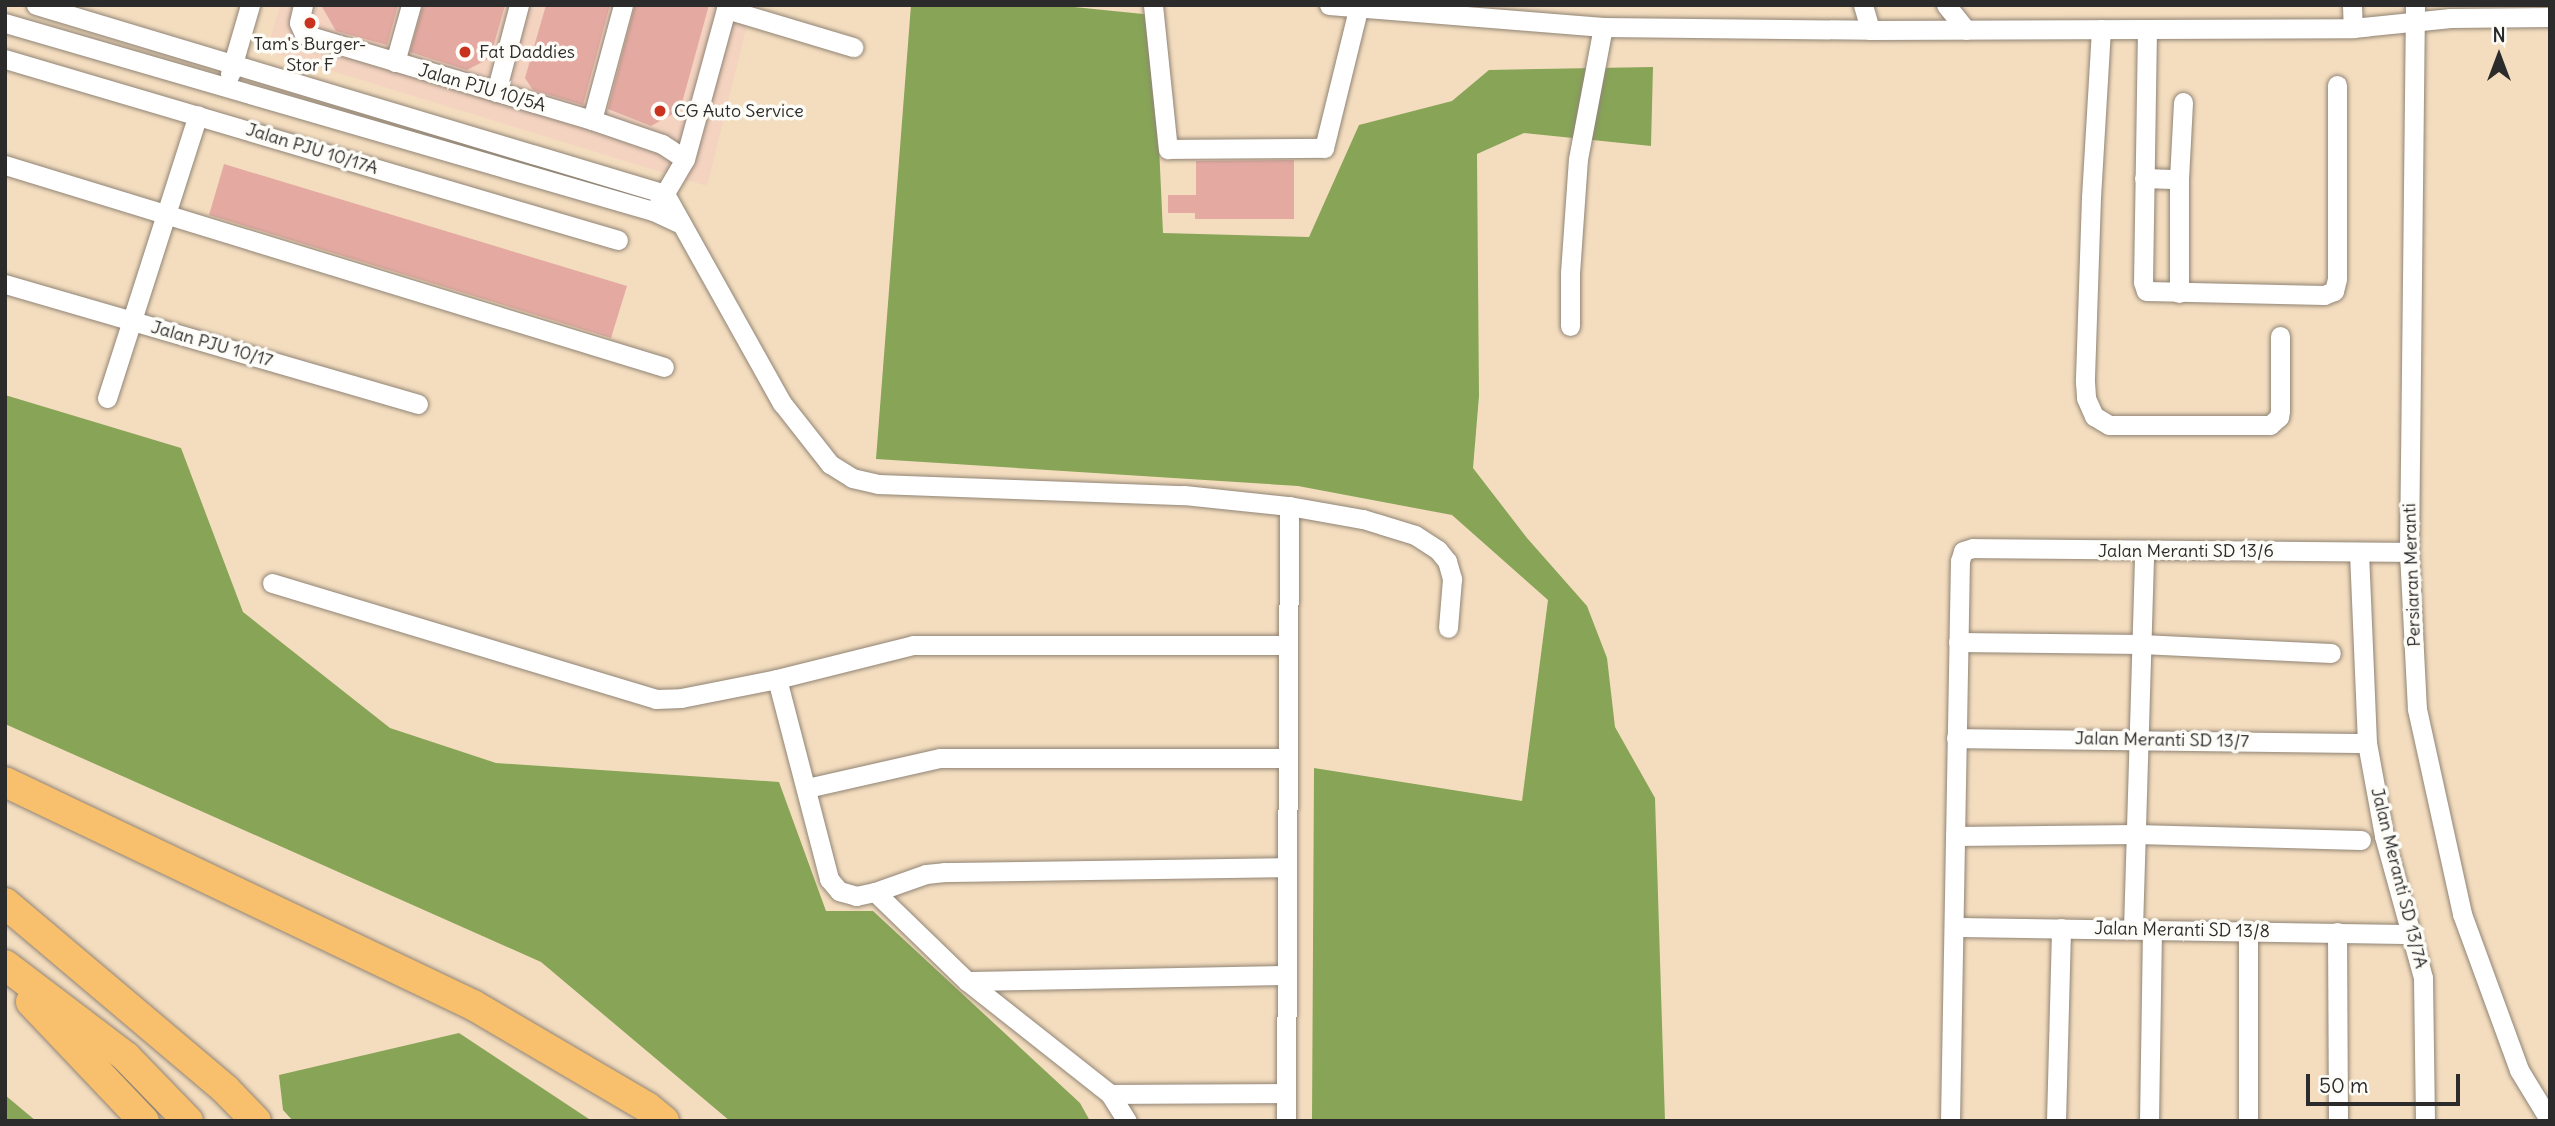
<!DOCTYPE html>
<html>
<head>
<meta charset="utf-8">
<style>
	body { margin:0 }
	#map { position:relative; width:2555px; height:1126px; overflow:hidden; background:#f4ddbf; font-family:Delius,sans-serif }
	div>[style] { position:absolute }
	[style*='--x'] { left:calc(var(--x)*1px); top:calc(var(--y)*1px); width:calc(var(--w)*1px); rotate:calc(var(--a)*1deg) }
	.built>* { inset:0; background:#f4d3c1 }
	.forest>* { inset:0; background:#87a457 }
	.building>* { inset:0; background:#e4aaa2 }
	.roads { filter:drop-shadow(0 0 2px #908475) drop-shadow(0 0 2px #908475) }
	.minor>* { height:19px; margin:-9.5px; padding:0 9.5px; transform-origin:9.5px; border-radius:9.5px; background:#fff }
	.highway>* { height:30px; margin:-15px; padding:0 15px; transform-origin:15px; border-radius:15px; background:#f8bf6c }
	.dots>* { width:19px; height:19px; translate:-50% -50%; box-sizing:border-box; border:4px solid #fdfcf7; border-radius:50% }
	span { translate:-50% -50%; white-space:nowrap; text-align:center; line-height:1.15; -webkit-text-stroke:7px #fdfcf7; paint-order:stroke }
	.poi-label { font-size:18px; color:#2b2b2b }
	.left { translate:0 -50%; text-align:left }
	.street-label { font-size:18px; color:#2b2b2b }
	.frame { position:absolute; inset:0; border:7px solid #2b2b2b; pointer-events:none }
	.north { position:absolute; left:2464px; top:21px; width:70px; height:70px; -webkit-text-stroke:5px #fdfcf7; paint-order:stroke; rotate:0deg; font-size:19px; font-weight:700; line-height:28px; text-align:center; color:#2b2b2b }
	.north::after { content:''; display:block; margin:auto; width:24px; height:32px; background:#2b2b2b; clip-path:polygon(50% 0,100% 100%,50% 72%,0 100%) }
	.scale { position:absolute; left:2306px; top:1074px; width:154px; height:32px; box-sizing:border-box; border:4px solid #2b2b2b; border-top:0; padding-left:9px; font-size:21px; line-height:24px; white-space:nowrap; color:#2b2b2b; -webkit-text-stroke:5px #fdfcf7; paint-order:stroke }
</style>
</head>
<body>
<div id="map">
	<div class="built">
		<div style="clip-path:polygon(280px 5px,752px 5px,707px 186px,267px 51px)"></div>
	</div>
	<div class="forest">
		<div style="clip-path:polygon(911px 5px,1054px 5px,1153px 15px,1163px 233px,1309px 237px,1359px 125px,1452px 101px,1489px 70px,1653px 67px,1651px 146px,1524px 133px,1477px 154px,1479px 396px,1473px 468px,1527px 538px,1587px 606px,1607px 658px,1615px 727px,1655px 798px,1665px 1121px,1312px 1121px,1314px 768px,1522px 801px,1548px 600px,1452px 515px,1298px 486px,876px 459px)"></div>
		<div style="clip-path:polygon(5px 395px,181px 448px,243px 612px,390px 728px,496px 763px,779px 782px,826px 911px,873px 911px,1080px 1103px,1090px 1121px,730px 1121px,541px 962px,5px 724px)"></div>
		<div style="clip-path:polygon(459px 1033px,592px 1121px,293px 1121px,283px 1110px,279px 1075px)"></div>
		<div style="clip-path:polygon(5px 1095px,36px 1121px,5px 1121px)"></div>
	</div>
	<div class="building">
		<div style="clip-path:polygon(321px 5px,398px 5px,387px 45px,336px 31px)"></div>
		<div style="clip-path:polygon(423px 5px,505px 5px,490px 58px,467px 70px,410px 52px)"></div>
		<div style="clip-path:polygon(546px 5px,610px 5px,583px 105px,533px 90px,525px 78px)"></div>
		<div style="clip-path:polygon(635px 5px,709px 5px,680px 110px,651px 126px,608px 109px)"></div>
		<div style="clip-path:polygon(1294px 160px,1294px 219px,1195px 219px,1195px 213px,1168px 213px,1168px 195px,1196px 195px,1196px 161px)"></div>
		<div style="clip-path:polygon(224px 164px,627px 286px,611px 338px,209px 215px)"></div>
	</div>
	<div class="roads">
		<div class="minor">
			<div style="--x:36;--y:5;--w:657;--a:16.72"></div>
			<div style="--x:665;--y:194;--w:240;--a:60.8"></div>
			<div style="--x:782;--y:403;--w:78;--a:51.8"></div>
			<div style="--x:830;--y:464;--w:26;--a:32"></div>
			<div style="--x:852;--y:478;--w:27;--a:13"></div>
			<div style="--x:878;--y:484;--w:306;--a:2.1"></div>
			<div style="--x:1184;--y:495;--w:106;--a:6"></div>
			<div style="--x:1289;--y:506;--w:75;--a:10"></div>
			<div style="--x:1363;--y:519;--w:54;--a:17.1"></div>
			<div style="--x:1415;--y:535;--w:27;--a:33"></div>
			<div style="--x:1438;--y:550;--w:14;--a:51"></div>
			<div style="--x:1447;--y:561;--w:19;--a:74"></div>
			<div style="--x:1452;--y:579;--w:49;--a:94.7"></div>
			<div style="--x:303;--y:5;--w:18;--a:103"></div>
			<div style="--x:299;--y:23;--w:12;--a:66"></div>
			<div style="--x:304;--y:34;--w:6;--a:18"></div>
			<div style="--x:310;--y:36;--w:294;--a:16.6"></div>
			<div style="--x:592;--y:120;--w:74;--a:18.9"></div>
			<div style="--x:662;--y:144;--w:27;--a:33"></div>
			<div style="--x:1153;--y:5;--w:145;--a:84.1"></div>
			<div style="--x:1168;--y:149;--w:156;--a:-0.4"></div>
			<div style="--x:1324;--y:148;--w:146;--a:-76.2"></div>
			<div style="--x:1329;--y:5;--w:275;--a:4.6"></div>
			<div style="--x:1603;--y:27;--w:267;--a:0.6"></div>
			<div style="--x:1870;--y:30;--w:483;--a:-0.2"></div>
			<div style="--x:2353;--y:28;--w:98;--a:-5.9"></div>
			<div style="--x:2450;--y:18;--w:100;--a:-0.6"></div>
			<div style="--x:1863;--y:5;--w:26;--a:74"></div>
			<div style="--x:1946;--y:5;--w:32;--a:51"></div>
			<div style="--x:2352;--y:5;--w:23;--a:88"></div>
			<div style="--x:2415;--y:5;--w:547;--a:90.63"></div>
			<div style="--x:2409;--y:552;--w:157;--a:87.1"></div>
			<div style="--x:2417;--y:709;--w:210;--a:77.6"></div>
			<div style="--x:2462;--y:914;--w:166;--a:69.9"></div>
			<div style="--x:2519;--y:1070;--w:60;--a:58.7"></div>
			<div style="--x:726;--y:9;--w:133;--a:16.7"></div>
			<div style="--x:5;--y:23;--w:675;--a:16.18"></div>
			<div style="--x:653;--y:211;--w:29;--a:25"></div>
			<div style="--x:2101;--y:29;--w:168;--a:93.4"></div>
			<div style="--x:2091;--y:197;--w:185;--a:91.9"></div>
			<div style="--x:2085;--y:382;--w:16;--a:86"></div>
			<div style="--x:2086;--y:398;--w:20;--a:66"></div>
			<div style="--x:2094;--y:416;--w:17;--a:31"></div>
			<div style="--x:2109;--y:425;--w:161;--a:0"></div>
			<div style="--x:2270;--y:425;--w:12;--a:-42"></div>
			<div style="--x:2279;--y:417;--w:6;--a:-81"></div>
			<div style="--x:2280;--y:411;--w:75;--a:-90"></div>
			<div style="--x:2147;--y:29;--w:253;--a:90.9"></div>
			<div style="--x:2143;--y:282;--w:9;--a:72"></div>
			<div style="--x:2146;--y:291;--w:178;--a:1.3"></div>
			<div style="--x:2324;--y:295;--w:11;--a:-22"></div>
			<div style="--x:2334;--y:291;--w:12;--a:-76"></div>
			<div style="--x:2337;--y:279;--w:194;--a:-90"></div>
			<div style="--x:5;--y:59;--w:639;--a:16.45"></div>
			<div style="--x:395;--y:62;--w:59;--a:-74.3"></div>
			<div style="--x:230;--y:74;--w:72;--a:-73.8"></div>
			<div style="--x:496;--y:92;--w:90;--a:-75.2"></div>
			<div style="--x:592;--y:120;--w:119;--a:-74.9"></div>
			<div style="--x:5;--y:165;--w:689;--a:17.04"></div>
			<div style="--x:2144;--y:178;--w:35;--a:2"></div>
			<div style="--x:2179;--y:179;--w:77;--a:-87"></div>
			<div style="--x:658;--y:205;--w:53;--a:-59.6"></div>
			<div style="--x:685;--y:159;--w:160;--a:-74.7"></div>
			<div style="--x:5;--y:284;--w:430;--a:16.2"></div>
			<div style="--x:2179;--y:293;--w:114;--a:-90"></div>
			<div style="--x:1570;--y:326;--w:53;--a:-90"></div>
			<div style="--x:1570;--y:273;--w:114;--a:-86"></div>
			<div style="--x:1578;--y:159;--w:134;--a:-79.3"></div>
			<div style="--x:107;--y:398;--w:297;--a:-72.2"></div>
			<div style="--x:2359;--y:552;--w:191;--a:87.6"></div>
			<div style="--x:2367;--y:743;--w:95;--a:79.6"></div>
			<div style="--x:2384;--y:836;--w:147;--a:74.6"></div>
			<div style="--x:2423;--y:978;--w:143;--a:89.2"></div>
			<div style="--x:272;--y:583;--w:401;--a:16.8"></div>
			<div style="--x:656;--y:699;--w:25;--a:-2"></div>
			<div style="--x:681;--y:698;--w:98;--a:-11.2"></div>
			<div style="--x:777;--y:679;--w:140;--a:-14"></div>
			<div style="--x:913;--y:645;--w:375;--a:0"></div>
			<div style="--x:1958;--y:642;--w:183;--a:0.6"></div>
			<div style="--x:2141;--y:644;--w:190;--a:2.7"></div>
			<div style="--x:777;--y:679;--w:207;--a:75.4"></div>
			<div style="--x:829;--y:879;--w:16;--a:50"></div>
			<div style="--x:839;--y:891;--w:18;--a:16"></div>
			<div style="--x:856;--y:896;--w:19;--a:-12"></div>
			<div style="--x:875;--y:892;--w:128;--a:44.1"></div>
			<div style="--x:967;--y:981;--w:182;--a:38.3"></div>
			<div style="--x:1110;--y:1094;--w:32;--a:58"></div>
			<div style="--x:1956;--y:738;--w:411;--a:0.7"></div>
			<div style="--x:807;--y:788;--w:136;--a:-12.7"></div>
			<div style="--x:940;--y:758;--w:348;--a:0"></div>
			<div style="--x:1955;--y:836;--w:181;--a:-0.6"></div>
			<div style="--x:2136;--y:834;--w:225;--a:1.5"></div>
			<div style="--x:875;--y:892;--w:54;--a:-19.4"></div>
			<div style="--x:926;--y:874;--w:18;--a:-6"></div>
			<div style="--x:944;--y:872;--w:343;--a:-0.8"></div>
			<div style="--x:1954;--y:927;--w:456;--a:0.9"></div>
			<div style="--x:2133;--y:929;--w:378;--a:-88.3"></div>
			<div style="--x:2248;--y:931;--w:190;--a:90"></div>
			<div style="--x:2337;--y:932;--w:189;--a:89.7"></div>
			<div style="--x:967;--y:981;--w:320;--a:-1.1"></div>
			<div style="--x:1110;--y:1094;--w:176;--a:-0.3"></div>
			<div style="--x:1286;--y:1121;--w:615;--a:-89.72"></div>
			<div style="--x:1950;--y:1121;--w:560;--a:-88.98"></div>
			<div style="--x:1960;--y:561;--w:10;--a:-73"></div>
			<div style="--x:1963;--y:551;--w:10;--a:-17"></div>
			<div style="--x:1973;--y:548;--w:436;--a:0.5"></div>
			<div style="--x:2056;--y:1121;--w:193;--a:-88.5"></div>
			<div style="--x:2149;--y:1121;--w:191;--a:-89.1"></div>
		</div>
		<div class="highway">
			<div style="--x:5;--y:782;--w:518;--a:25.48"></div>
			<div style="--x:473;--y:1005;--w:202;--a:30.4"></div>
			<div style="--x:647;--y:1107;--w:22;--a:39"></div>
			<div style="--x:5;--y:903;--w:289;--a:40.2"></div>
			<div style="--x:226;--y:1090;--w:43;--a:45.9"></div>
			<div style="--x:5;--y:965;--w:152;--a:37.2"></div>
			<div style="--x:126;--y:1057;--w:89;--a:45.9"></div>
			<div style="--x:31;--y:1002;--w:164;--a:46.5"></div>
		</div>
	</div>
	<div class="dots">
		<div style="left:310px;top:23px;background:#c8321e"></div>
		<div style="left:465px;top:52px;background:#c8321e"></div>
		<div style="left:660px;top:111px;background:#c8321e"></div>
	</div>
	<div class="poi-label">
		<span style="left:310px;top:55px">Tam's Burger-<br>Stor F</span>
		<span class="left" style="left:479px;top:52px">Fat Daddies</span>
		<span class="left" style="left:674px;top:111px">CG Auto Service</span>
	</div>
	<div class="street-label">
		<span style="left:482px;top:88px;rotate:16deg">Jalan PJU 10/5A</span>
		<span style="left:312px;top:149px;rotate:17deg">Jalan PJU 10/17A</span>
		<span style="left:212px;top:344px;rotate:16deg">Jalan PJU 10/17</span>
		<span style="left:2186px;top:551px">Jalan Meranti SD 13/6</span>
		<span style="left:2412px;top:575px;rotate:-92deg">Persiaran Meranti</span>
		<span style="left:2162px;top:740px;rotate:1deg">Jalan Meranti SD 13/7</span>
		<span style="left:2399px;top:878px;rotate:76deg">Jalan Meranti SD 13/7A</span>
		<span style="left:2182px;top:930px;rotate:1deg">Jalan Meranti SD 13/8</span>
	</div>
	<div class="frame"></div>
	<div class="north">N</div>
	<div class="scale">50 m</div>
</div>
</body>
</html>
